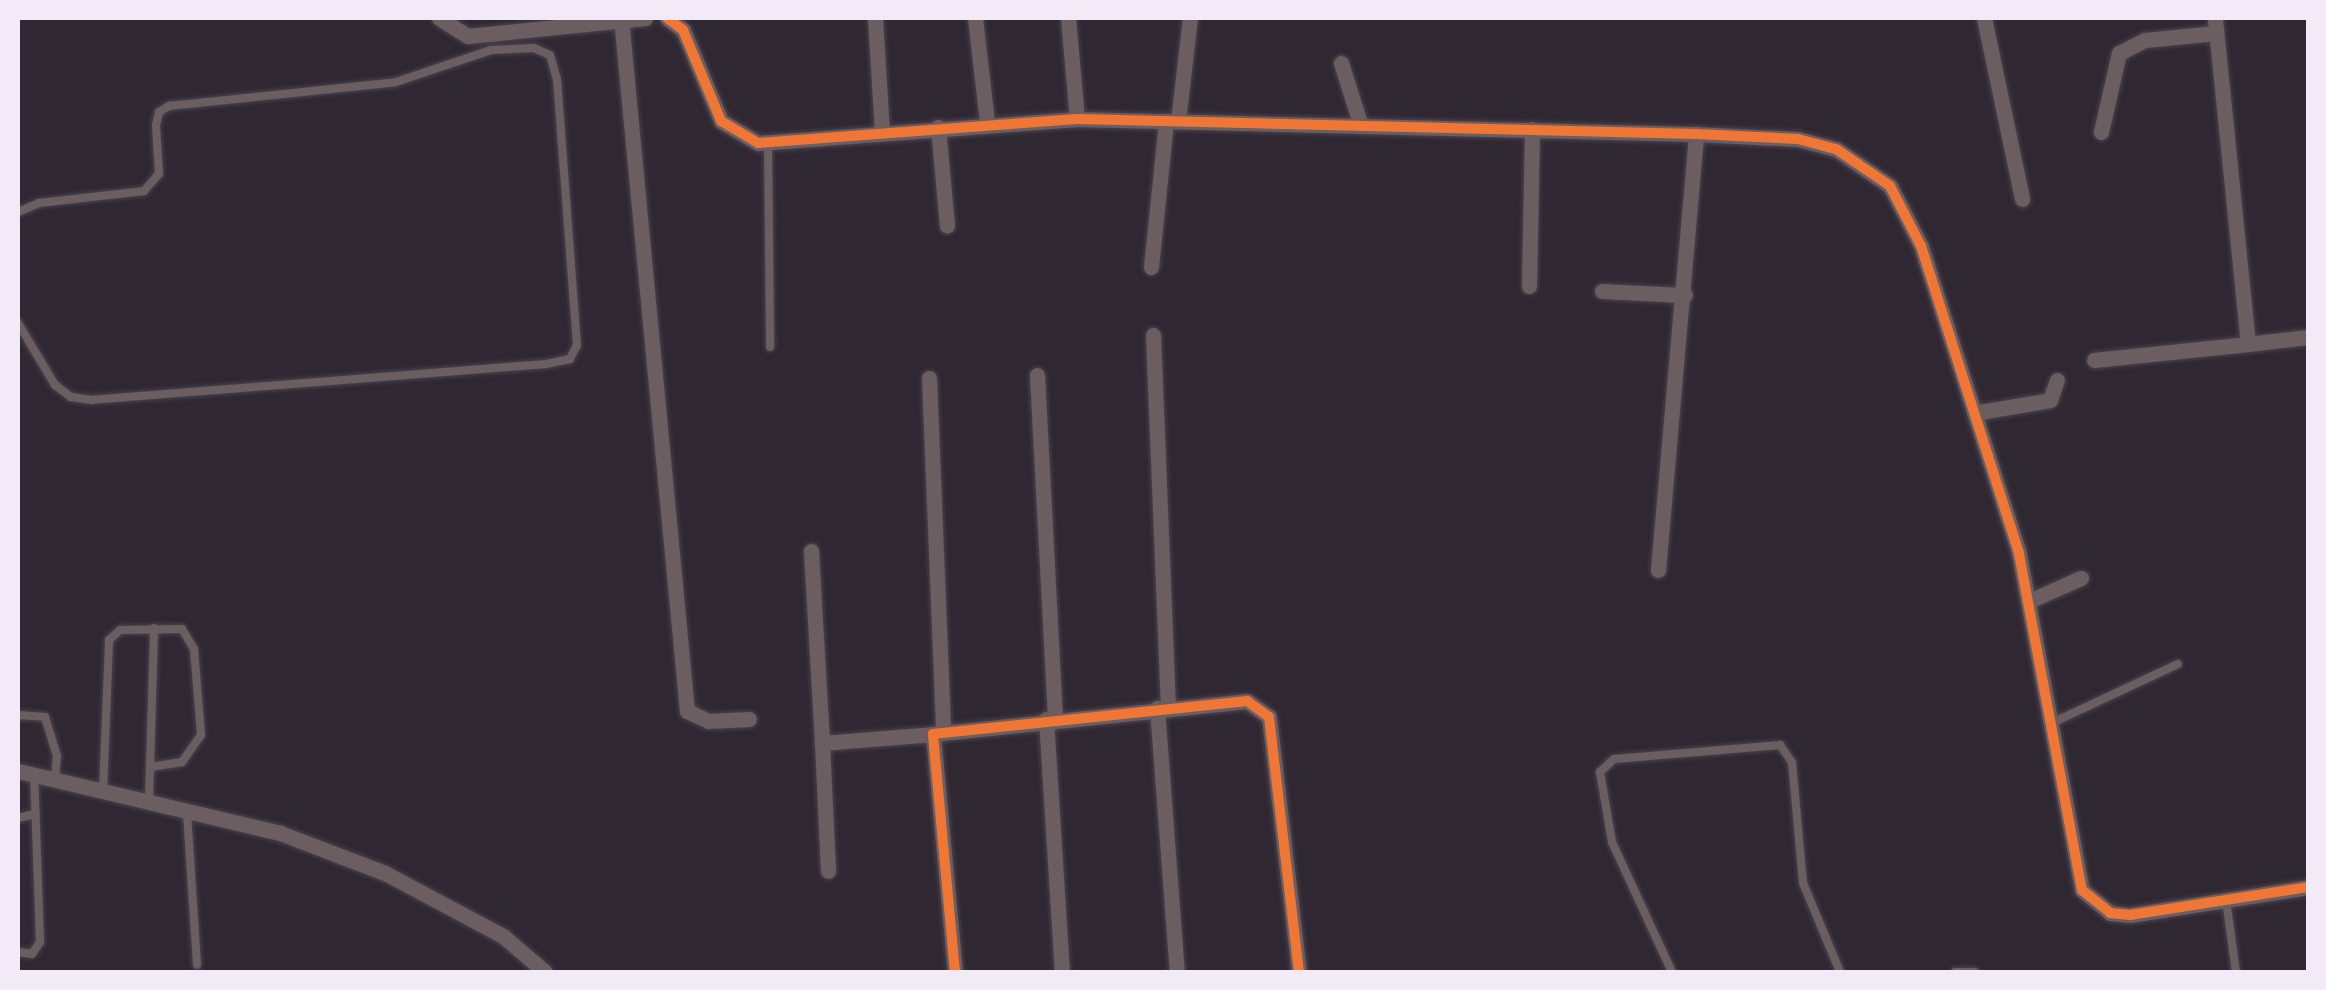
<!DOCTYPE html>
<html>
<head>
<meta charset="utf-8">
<style>
	body { margin:0 }
	#map { position:relative; width:2326px; height:990px; overflow:hidden; background:#2f2732; font-family:"Space Grotesk",sans-serif }
	div>[style] { position:absolute }
	[style*='--x'] { left:calc(var(--x)*1px); top:calc(var(--y)*1px); width:calc(var(--w)*1px); rotate:calc(var(--a)*1deg) }
	.roads { filter:drop-shadow(0 0 2px #4a434d) drop-shadow(0 0 2px #4a434d) }
	.lane>* { height:8px; margin:-4px; padding:0 4px; transform-origin:4px; border-radius:4px; background:#6a5e60 }
	.street>* { height:15px; margin:-7.5px; padding:0 7.5px; transform-origin:7.5px; border-radius:7.5px; background:#6a5e60 }
	.cycleway>* { height:10px; margin:-5px; padding:0 5px; transform-origin:5px; border-radius:5px; background:#f07635 }
	span { translate:-50% -50%; white-space:nowrap; text-align:center; line-height:1.15; -webkit-text-stroke:8px #26182c; paint-order:stroke }
	.frame { position:absolute; inset:0; border:20px solid #f3eaf8; pointer-events:none }
</style>
</head>
<body>
<div id="map">
	<div class="roads">
		<div class="lane">
			<div style="--x:768;--y:144;--w:203;--a:89.4"></div>
			<div style="--x:18;--y:212;--w:23;--a:-23"></div>
			<div style="--x:39;--y:203;--w:106;--a:-6.5"></div>
			<div style="--x:144;--y:191;--w:23;--a:-49"></div>
			<div style="--x:159;--y:174;--w:49;--a:-93.5"></div>
			<div style="--x:156;--y:125;--w:13;--a:-77"></div>
			<div style="--x:159;--y:112;--w:12;--a:-31"></div>
			<div style="--x:169;--y:106;--w:228;--a:-6"></div>
			<div style="--x:396;--y:82;--w:100;--a:-18.6"></div>
			<div style="--x:491;--y:50;--w:43;--a:-2.7"></div>
			<div style="--x:534;--y:48;--w:17;--a:24"></div>
			<div style="--x:550;--y:55;--w:25;--a:74"></div>
			<div style="--x:557;--y:79;--w:267;--a:85.7"></div>
			<div style="--x:577;--y:345;--w:16;--a:117"></div>
			<div style="--x:570;--y:359;--w:25;--a:168"></div>
			<div style="--x:546;--y:364;--w:455;--a:175.5"></div>
			<div style="--x:92;--y:400;--w:21;--a:-172"></div>
			<div style="--x:71;--y:397;--w:20;--a:-143"></div>
			<div style="--x:55;--y:385;--w:72;--a:-120.8"></div>
			<div style="--x:18;--y:715;--w:27;--a:4"></div>
			<div style="--x:45;--y:717;--w:41;--a:72.9"></div>
			<div style="--x:57;--y:756;--w:24;--a:95"></div>
			<div style="--x:2052;--y:723;--w:139;--a:-25.1"></div>
			<div style="--x:103;--y:792;--w:152;--a:-87.7"></div>
			<div style="--x:109;--y:640;--w:15;--a:-42"></div>
			<div style="--x:120;--y:630;--w:62;--a:-0.9"></div>
			<div style="--x:182;--y:629;--w:23;--a:59"></div>
			<div style="--x:194;--y:649;--w:86;--a:85.3"></div>
			<div style="--x:201;--y:735;--w:33;--a:125"></div>
			<div style="--x:182;--y:762;--w:30;--a:171"></div>
			<div style="--x:149;--y:800;--w:172;--a:-88.3"></div>
			<div style="--x:187;--y:813;--w:152;--a:86.2"></div>
			<div style="--x:18;--y:818;--w:18;--a:-13"></div>
			<div style="--x:2226;--y:900;--w:73;--a:82.1"></div>
			<div style="--x:18;--y:952;--w:14;--a:8"></div>
			<div style="--x:32;--y:954;--w:14;--a:-56"></div>
			<div style="--x:40;--y:942;--w:169;--a:-92"></div>
			<div style="--x:1672;--y:972;--w:143;--a:-114.8"></div>
			<div style="--x:1612;--y:842;--w:71;--a:-99.7"></div>
			<div style="--x:1600;--y:772;--w:19;--a:-43"></div>
			<div style="--x:1614;--y:759;--w:167;--a:-4.8"></div>
			<div style="--x:1780;--y:745;--w:21;--a:55"></div>
			<div style="--x:1792;--y:762;--w:121;--a:84.8"></div>
			<div style="--x:1803;--y:883;--w:96;--a:67.4"></div>
			<div style="--x:1955;--y:972;--w:20;--a:0"></div>
		</div>
		<div class="street">
			<div style="--x:439;--y:18;--w:34;--a:32"></div>
			<div style="--x:468;--y:36;--w:178;--a:-5.8"></div>
			<div style="--x:621;--y:18;--w:696;--a:84.56"></div>
			<div style="--x:687;--y:711;--w:23;--a:25"></div>
			<div style="--x:708;--y:721;--w:41;--a:-2.8"></div>
			<div style="--x:667;--y:18;--w:20;--a:37"></div>
			<div style="--x:683;--y:30;--w:99;--a:67.3"></div>
			<div style="--x:721;--y:121;--w:43;--a:30.7"></div>
			<div style="--x:758;--y:143;--w:320;--a:-4.3"></div>
			<div style="--x:1077;--y:119;--w:619;--a:1.39"></div>
			<div style="--x:1696;--y:134;--w:102;--a:2.8"></div>
			<div style="--x:1798;--y:139;--w:39;--a:15"></div>
			<div style="--x:1836;--y:149;--w:65;--a:34.4"></div>
			<div style="--x:1890;--y:186;--w:68;--a:62.7"></div>
			<div style="--x:1921;--y:246;--w:323;--a:72.3"></div>
			<div style="--x:2019;--y:554;--w:342;--a:79.4"></div>
			<div style="--x:2082;--y:890;--w:36;--a:39"></div>
			<div style="--x:2110;--y:913;--w:20;--a:6"></div>
			<div style="--x:2130;--y:915;--w:180;--a:-8.9"></div>
			<div style="--x:875;--y:18;--w:115;--a:86.5"></div>
			<div style="--x:975;--y:18;--w:105;--a:83.4"></div>
			<div style="--x:1068;--y:18;--w:101;--a:84.9"></div>
			<div style="--x:1984;--y:18;--w:185;--a:78.1"></div>
			<div style="--x:1341;--y:63;--w:66;--a:72.4"></div>
			<div style="--x:1178;--y:121;--w:104;--a:-83.4"></div>
			<div style="--x:938;--y:127;--w:99;--a:84.8"></div>
			<div style="--x:2101;--y:132;--w:81;--a:-77.2"></div>
			<div style="--x:2119;--y:53;--w:29;--a:-27"></div>
			<div style="--x:2145;--y:40;--w:71;--a:-5.6"></div>
			<div style="--x:1151;--y:267;--w:147;--a:-84.1"></div>
			<div style="--x:1529;--y:286;--w:157;--a:-88.9"></div>
			<div style="--x:1602;--y:291;--w:83;--a:2.8"></div>
			<div style="--x:1153;--y:335;--w:372;--a:87.7"></div>
			<div style="--x:2248;--y:344;--w:60;--a:-6.7"></div>
			<div style="--x:2094;--y:360;--w:155;--a:-5.9"></div>
			<div style="--x:2248;--y:344;--w:328;--a:-95.8"></div>
			<div style="--x:1037;--y:375;--w:343;--a:87"></div>
			<div style="--x:929;--y:378;--w:354;--a:87.7"></div>
			<div style="--x:1974;--y:413;--w:77;--a:-9.7"></div>
			<div style="--x:2050;--y:400;--w:21;--a:-71"></div>
			<div style="--x:811;--y:551;--w:192;--a:86.7"></div>
			<div style="--x:822;--y:743;--w:111;--a:-4.6"></div>
			<div style="--x:1658;--y:570;--w:438;--a:-85"></div>
			<div style="--x:2029;--y:601;--w:57;--a:-23.9"></div>
			<div style="--x:1157;--y:708;--w:265;--a:85.7"></div>
			<div style="--x:1046;--y:719;--w:254;--a:86.4"></div>
			<div style="--x:822;--y:743;--w:128;--a:87.3"></div>
			<div style="--x:18;--y:771;--w:269;--a:13.3"></div>
			<div style="--x:280;--y:833;--w:112;--a:20.9"></div>
			<div style="--x:385;--y:873;--w:134;--a:28.1"></div>
			<div style="--x:503;--y:936;--w:55;--a:40.6"></div>
			<div style="--x:955;--y:972;--w:239;--a:-95.3"></div>
			<div style="--x:933;--y:734;--w:316;--a:-6"></div>
			<div style="--x:1247;--y:701;--w:27;--a:36"></div>
			<div style="--x:1269;--y:717;--w:257;--a:83.3"></div>
		</div>
	</div>
	<div class="cycleway">
		<div style="--x:667;--y:18;--w:20;--a:37"></div>
		<div style="--x:683;--y:30;--w:99;--a:67.3"></div>
		<div style="--x:721;--y:121;--w:43;--a:30.7"></div>
		<div style="--x:758;--y:143;--w:320;--a:-4.3"></div>
		<div style="--x:1077;--y:119;--w:619;--a:1.39"></div>
		<div style="--x:1696;--y:134;--w:102;--a:2.8"></div>
		<div style="--x:1798;--y:139;--w:39;--a:15"></div>
		<div style="--x:1836;--y:149;--w:65;--a:34.4"></div>
		<div style="--x:1890;--y:186;--w:68;--a:62.7"></div>
		<div style="--x:1921;--y:246;--w:323;--a:72.3"></div>
		<div style="--x:2019;--y:554;--w:342;--a:79.4"></div>
		<div style="--x:2082;--y:890;--w:36;--a:39"></div>
		<div style="--x:2110;--y:913;--w:20;--a:6"></div>
		<div style="--x:2130;--y:915;--w:180;--a:-8.9"></div>
		<div style="--x:955;--y:972;--w:239;--a:-95.3"></div>
		<div style="--x:933;--y:734;--w:316;--a:-6"></div>
		<div style="--x:1247;--y:701;--w:27;--a:36"></div>
		<div style="--x:1269;--y:717;--w:257;--a:83.3"></div>
	</div>
	<div class="frame"></div>
</div>
</body>
</html>
